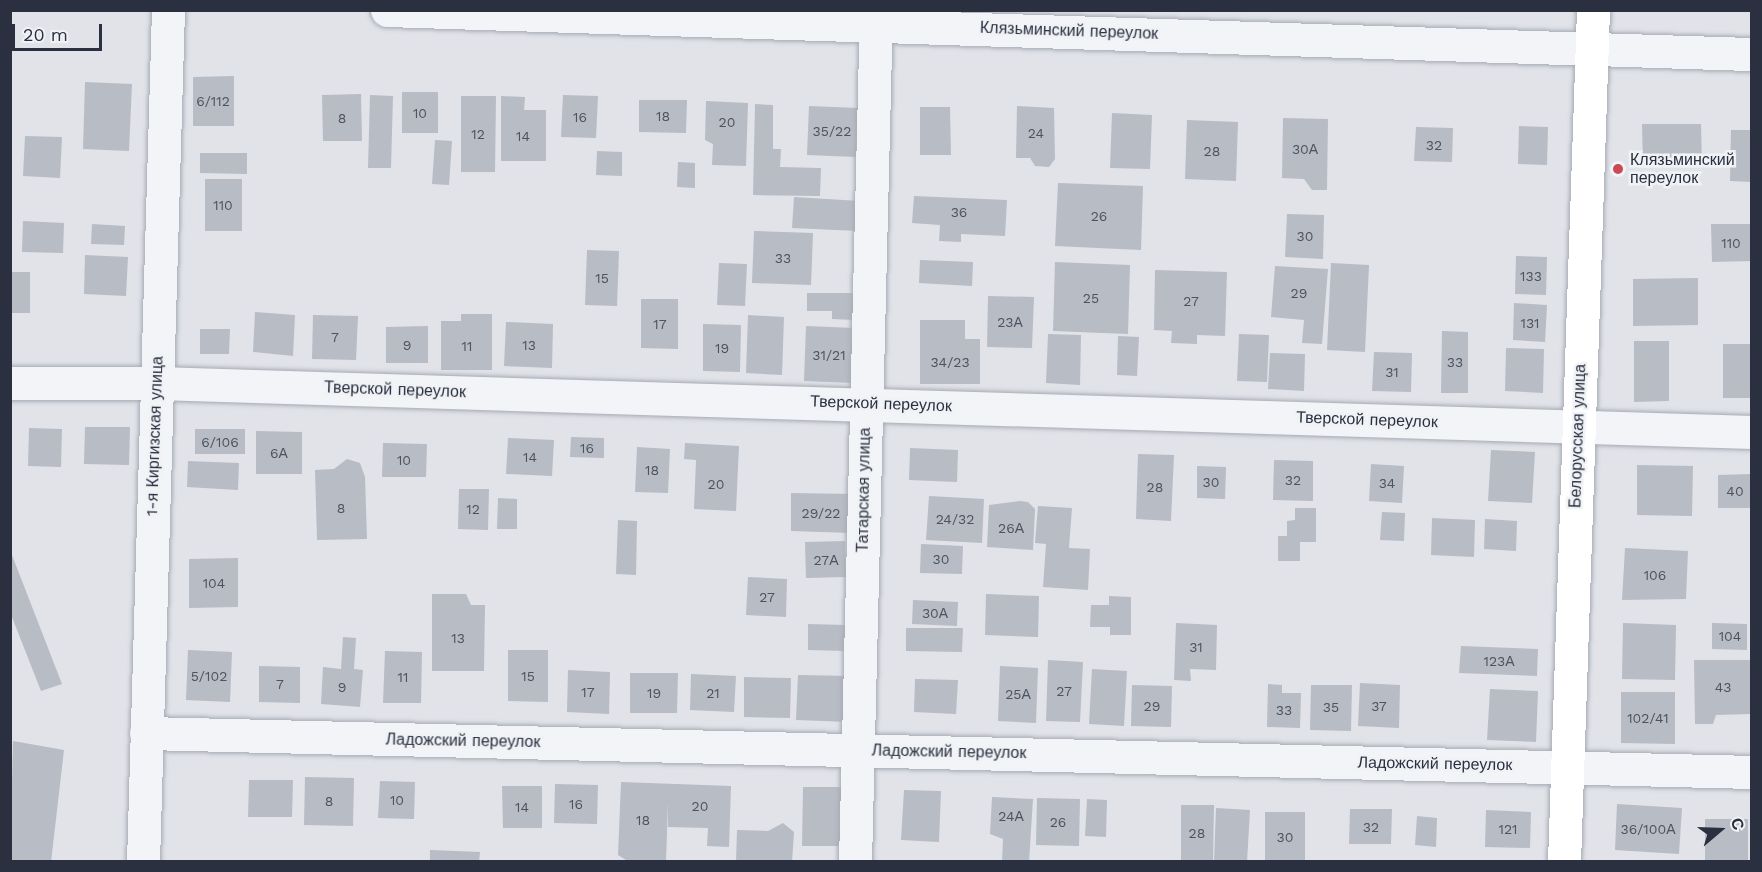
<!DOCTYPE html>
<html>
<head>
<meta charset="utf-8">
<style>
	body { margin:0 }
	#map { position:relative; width:1762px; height:872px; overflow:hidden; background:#e1e3e9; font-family:"Work Sans",sans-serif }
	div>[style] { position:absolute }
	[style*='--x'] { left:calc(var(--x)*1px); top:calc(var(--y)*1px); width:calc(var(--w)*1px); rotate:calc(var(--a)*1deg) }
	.building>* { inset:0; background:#b8bcc5 }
	.roads { filter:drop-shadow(0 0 2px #a6aab3) drop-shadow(0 0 2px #a6aab3) }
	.minor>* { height:33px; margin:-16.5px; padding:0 16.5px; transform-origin:16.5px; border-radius:16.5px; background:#f3f4f7 }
	.secondary>* { height:33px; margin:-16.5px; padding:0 16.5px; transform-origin:16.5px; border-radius:16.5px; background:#fff }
	.dots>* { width:16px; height:16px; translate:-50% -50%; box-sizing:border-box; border:3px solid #f0f2f6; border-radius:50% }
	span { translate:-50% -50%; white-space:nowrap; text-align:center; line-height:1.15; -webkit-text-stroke:5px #f0f2f6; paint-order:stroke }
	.number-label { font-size:14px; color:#4e5361 }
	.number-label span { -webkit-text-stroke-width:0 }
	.street-label { font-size:16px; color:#2a3040 }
	.poi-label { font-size:16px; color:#2a3040 }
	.left { translate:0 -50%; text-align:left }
	.frame { position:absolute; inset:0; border:12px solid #2a3040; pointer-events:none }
	.north { position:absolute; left:1690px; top:800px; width:60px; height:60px; -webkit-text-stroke:4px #f0f2f6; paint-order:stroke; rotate:71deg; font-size:16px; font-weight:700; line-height:24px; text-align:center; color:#2a3040 }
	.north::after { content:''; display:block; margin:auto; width:21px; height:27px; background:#2a3040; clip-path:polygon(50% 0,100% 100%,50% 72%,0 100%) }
	.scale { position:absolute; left:12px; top:24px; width:90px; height:27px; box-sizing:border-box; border:3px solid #2a3040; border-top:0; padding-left:8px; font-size:18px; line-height:21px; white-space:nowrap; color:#2a3040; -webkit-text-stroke:4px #f0f2f6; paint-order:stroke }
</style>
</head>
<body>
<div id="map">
	<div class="building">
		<div style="clip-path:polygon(234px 76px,234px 126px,193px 126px,193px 77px)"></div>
		<div style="clip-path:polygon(85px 82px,132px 84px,129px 151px,83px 149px)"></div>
		<div style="clip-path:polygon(402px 92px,438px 92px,438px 133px,402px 133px)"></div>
		<div style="clip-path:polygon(361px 94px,362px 141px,323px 141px,322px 95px)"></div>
		<div style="clip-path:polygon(370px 95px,393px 96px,391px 168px,368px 168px)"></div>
		<div style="clip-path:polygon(563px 95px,598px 96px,596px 138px,561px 137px)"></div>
		<div style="clip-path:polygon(461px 96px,496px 96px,495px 172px,461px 172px)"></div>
		<div style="clip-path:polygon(501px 96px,525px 97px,524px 110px,546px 110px,546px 161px,501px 161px)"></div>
		<div style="clip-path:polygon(639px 100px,687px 100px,686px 133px,639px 132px)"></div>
		<div style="clip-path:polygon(706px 101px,748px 103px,746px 166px,712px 165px,713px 144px,705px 140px)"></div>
		<div style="clip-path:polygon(755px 104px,773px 105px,773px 149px,781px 149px,780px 167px,821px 168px,820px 196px,753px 195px)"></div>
		<div style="clip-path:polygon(809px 106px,858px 108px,856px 157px,807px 155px)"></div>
		<div style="clip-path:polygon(1017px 106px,1054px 108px,1055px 159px,1049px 167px,1035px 166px,1030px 158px,1016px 158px)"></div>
		<div style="clip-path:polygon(920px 107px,950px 107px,951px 155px,920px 155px)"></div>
		<div style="clip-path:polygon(1112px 113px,1152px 115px,1150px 169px,1110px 168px)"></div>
		<div style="clip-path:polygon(1283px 118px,1328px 119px,1327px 190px,1312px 190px,1304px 179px,1282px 178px)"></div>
		<div style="clip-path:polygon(1187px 120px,1238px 122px,1236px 181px,1185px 179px)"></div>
		<div style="clip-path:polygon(1642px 124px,1701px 124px,1702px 166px,1643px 166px)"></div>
		<div style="clip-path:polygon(1519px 126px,1548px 127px,1547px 165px,1518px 164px)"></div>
		<div style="clip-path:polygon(1416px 127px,1453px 128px,1452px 162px,1414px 161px)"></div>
		<div style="clip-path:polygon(1731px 130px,1752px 130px,1752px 182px,1730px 181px)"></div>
		<div style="clip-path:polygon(25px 136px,62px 137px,60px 178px,23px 176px)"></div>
		<div style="clip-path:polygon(435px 140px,452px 141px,449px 185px,432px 184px)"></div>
		<div style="clip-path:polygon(597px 151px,622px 152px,622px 176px,596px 175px)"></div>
		<div style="clip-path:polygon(200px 153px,247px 153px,247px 174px,200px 173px)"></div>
		<div style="clip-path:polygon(678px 162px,695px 163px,695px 188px,677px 187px)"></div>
		<div style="clip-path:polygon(205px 179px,242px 179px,242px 231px,205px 231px)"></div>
		<div style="clip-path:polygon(1058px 183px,1143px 186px,1141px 250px,1055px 246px)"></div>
		<div style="clip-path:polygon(914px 196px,1007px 200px,1005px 236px,961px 234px,961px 242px,939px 241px,940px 225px,912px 223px)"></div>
		<div style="clip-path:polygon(794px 197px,860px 201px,858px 231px,792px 228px)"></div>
		<div style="clip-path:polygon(1287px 214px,1324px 215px,1323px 259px,1285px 257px)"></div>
		<div style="clip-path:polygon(23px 221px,64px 223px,63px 253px,22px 252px)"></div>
		<div style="clip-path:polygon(92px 224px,125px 226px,124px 245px,91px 244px)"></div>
		<div style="clip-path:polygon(1711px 224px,1752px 224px,1752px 261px,1712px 262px)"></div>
		<div style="clip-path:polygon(754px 231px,813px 233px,811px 285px,752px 283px)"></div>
		<div style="clip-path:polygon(587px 250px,619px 251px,617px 306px,585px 305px)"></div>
		<div style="clip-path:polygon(85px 255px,128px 257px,126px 296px,84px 294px)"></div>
		<div style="clip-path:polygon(1516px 256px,1547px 257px,1546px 295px,1515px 294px)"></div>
		<div style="clip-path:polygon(920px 260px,973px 262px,972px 286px,919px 283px)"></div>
		<div style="clip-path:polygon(1055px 262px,1130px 265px,1128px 334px,1053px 331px)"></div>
		<div style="clip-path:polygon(719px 263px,747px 264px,745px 306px,717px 305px)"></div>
		<div style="clip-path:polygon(1331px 263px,1369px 265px,1365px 352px,1327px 350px)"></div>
		<div style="clip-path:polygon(1275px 266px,1328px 269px,1322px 344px,1302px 343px,1304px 320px,1271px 317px)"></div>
		<div style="clip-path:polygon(1155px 270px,1227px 272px,1225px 336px,1197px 335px,1197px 344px,1171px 343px,1172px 331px,1154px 330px)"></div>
		<div style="clip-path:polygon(10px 272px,30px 272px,30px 313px,10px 313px)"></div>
		<div style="clip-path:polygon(1698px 278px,1698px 325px,1633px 326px,1633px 279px)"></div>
		<div style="clip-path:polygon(807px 293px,854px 293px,854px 320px,832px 319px,832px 311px,807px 311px)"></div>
		<div style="clip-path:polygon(988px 296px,1034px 297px,1032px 348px,987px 347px)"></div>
		<div style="clip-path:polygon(641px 299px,678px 299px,678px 349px,641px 348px)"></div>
		<div style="clip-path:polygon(1514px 303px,1547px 305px,1545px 342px,1513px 340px)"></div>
		<div style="clip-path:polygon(255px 312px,295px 315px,293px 356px,253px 352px)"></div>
		<div style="clip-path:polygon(461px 314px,492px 314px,492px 370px,441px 370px,441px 321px,461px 321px)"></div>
		<div style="clip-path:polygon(313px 315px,358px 316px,356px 360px,312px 359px)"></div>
		<div style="clip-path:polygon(748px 315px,784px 317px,782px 375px,746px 373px)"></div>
		<div style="clip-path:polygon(920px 320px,965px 320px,965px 339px,980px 339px,980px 384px,920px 384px)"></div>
		<div style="clip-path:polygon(506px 322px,553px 324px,552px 368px,504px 366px)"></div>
		<div style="clip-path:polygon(703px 324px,741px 325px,740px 372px,703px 371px)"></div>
		<div style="clip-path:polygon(428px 326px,428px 363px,386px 363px,386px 327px)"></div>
		<div style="clip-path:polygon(806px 326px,855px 328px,853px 383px,804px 381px)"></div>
		<div style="clip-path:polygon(200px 329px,230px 329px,229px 354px,200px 354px)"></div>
		<div style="clip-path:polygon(1442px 331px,1468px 332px,1468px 393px,1441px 393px)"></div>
		<div style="clip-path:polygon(1048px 334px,1081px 335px,1080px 385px,1046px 383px)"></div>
		<div style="clip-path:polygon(1239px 334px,1269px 335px,1267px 382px,1237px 381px)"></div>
		<div style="clip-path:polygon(1118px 336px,1139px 337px,1137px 376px,1117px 375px)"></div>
		<div style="clip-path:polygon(1634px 341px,1669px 341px,1669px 401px,1634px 402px)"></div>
		<div style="clip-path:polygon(1723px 344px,1752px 344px,1752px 398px,1723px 398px)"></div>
		<div style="clip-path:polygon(1506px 348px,1544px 349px,1543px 393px,1505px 391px)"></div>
		<div style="clip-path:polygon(1374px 352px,1412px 353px,1411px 392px,1372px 391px)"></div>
		<div style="clip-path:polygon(1270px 353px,1305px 354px,1304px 391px,1268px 389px)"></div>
		<div style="clip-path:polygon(85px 427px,130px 427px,129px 465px,84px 464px)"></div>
		<div style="clip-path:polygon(29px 428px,62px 429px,61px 467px,28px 466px)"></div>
		<div style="clip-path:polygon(195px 429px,245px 429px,245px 454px,195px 454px)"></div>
		<div style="clip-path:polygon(256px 431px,302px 432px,302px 474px,256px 474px)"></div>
		<div style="clip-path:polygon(571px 437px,604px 438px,604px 458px,570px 457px)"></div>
		<div style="clip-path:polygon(508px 438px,554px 440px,552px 476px,506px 474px)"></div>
		<div style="clip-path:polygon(383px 443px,427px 444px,426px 477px,382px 477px)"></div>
		<div style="clip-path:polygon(685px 443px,739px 446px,736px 511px,694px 509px,696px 460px,684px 459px)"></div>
		<div style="clip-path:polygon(637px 447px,670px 449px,668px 493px,635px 492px)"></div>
		<div style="clip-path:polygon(910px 448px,958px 450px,957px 482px,909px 480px)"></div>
		<div style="clip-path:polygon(1491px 450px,1535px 452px,1532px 503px,1488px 501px)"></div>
		<div style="clip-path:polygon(1138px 454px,1174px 455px,1171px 521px,1136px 519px)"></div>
		<div style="clip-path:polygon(347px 459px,360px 463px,365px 477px,367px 539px,317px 540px,315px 470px,334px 469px)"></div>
		<div style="clip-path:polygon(1274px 460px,1313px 461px,1313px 501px,1273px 500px)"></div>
		<div style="clip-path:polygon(188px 461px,239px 463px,238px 490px,187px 487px)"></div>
		<div style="clip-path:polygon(1371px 464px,1404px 466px,1402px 503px,1369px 501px)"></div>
		<div style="clip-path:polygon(1637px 465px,1693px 466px,1692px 516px,1637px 515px)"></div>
		<div style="clip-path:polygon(1197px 466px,1226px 467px,1225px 499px,1197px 498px)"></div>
		<div style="clip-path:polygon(1752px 474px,1752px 508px,1718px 508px,1718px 475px)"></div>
		<div style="clip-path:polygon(459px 489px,489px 489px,488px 530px,458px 529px)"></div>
		<div style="clip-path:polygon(791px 493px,852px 494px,851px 533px,791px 531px)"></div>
		<div style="clip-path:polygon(929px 496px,984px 499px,982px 543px,926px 540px)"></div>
		<div style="clip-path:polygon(498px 498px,517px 499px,517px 529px,497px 529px)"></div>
		<div style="clip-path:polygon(1019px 501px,1028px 502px,1035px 509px,1033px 550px,987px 547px,989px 505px)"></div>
		<div style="clip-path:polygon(1038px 506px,1072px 508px,1069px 548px,1090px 549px,1088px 590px,1043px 587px,1046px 544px,1035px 543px)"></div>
		<div style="clip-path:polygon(1295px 508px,1316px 508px,1316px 542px,1300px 542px,1300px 561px,1278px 561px,1278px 536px,1287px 536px,1287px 521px,1295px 520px)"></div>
		<div style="clip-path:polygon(1382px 512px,1405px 513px,1404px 541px,1380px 540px)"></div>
		<div style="clip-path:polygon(1432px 518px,1475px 520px,1474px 557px,1431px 555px)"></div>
		<div style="clip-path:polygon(1485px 519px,1517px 521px,1516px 551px,1484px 549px)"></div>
		<div style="clip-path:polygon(618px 520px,637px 521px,636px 575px,616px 574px)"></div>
		<div style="clip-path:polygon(845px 541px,846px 577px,806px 578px,805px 542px)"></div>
		<div style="clip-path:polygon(921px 544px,963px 546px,962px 574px,920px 573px)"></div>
		<div style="clip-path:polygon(1625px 548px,1688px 551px,1686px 599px,1622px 600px)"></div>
		<div style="clip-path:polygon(10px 550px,62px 684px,41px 691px,10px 612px)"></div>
		<div style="clip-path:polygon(238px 558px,238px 607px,189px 608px,189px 559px)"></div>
		<div style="clip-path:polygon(748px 577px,787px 579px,786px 617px,746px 615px)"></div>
		<div style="clip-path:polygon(432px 594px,466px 594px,471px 605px,485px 605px,484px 671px,432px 671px)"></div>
		<div style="clip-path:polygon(986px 594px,1039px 596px,1038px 637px,985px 635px)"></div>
		<div style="clip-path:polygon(1109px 596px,1131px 597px,1131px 635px,1110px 635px,1110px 627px,1090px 627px,1091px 605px,1109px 605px)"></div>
		<div style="clip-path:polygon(913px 600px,958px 602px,957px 626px,912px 624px)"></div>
		<div style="clip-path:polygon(1176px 623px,1217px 625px,1216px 670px,1190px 669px,1191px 681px,1174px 680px)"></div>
		<div style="clip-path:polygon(1623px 623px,1676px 625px,1675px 680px,1622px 679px)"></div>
		<div style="clip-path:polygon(1712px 623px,1747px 624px,1747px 650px,1712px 649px)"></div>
		<div style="clip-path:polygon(808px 624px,846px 625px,845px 651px,808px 650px)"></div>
		<div style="clip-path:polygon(906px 628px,963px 628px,962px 652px,906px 651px)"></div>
		<div style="clip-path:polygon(343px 637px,356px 638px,354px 669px,363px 670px,360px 707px,321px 704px,323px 667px,341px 669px)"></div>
		<div style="clip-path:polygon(1461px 646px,1538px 649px,1537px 676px,1459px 673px)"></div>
		<div style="clip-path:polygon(188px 650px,232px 652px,230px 702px,186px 700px)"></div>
		<div style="clip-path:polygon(508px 650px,548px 650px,548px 702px,508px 701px)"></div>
		<div style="clip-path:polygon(385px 651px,422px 652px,421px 703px,383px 703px)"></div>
		<div style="clip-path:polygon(1048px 660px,1083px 662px,1080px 722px,1046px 721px)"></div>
		<div style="clip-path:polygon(1694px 660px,1750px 660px,1751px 714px,1716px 715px,1713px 724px,1695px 724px)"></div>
		<div style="clip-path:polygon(259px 666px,300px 667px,300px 703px,259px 702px)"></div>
		<div style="clip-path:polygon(1000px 666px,1038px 668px,1036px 723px,998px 721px)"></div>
		<div style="clip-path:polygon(1092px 669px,1127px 671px,1124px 726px,1089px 724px)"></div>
		<div style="clip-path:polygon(568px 670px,610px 672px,609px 714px,567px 712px)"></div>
		<div style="clip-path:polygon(630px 673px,678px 673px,677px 713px,630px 713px)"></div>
		<div style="clip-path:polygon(691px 674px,736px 676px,734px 712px,690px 710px)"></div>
		<div style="clip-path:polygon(798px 675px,851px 676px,850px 722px,796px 720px)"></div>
		<div style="clip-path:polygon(744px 677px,791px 678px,790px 718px,744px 717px)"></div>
		<div style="clip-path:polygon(915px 679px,958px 680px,956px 714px,914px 712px)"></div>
		<div style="clip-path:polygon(1360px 683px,1400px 685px,1399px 728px,1358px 726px)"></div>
		<div style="clip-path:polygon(1268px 684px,1282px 685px,1282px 693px,1301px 693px,1300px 728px,1267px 727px)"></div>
		<div style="clip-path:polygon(1132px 685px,1172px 686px,1171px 727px,1131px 726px)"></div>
		<div style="clip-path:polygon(1311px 685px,1352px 685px,1351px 731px,1310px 730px)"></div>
		<div style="clip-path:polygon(1490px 689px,1538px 691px,1536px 742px,1487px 740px)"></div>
		<div style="clip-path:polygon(1621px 692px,1675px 692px,1675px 744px,1621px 743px)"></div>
		<div style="clip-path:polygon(13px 741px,64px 750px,51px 862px,10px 862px)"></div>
		<div style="clip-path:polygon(305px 777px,354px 778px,353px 826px,304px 825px)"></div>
		<div style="clip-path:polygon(249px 780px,293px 780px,292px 817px,248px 817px)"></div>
		<div style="clip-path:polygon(380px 781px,415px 782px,414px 819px,378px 818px)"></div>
		<div style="clip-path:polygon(621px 782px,731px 786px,729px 847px,707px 846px,708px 828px,668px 827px,668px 802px,666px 862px,629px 862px,618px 855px)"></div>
		<div style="clip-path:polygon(555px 784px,598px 785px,597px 824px,554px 823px)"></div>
		<div style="clip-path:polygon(502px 786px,542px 786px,542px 828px,503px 828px)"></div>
		<div style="clip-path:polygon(803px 787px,841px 787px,841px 846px,802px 846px)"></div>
		<div style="clip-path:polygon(904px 790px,941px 791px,939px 842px,901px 840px)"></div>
		<div style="clip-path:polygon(992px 797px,1033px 799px,1029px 862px,1002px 862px,1003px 839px,990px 834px)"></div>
		<div style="clip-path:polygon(1037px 798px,1080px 799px,1079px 846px,1036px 845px)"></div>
		<div style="clip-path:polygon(1087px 799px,1107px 800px,1106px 837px,1085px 836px)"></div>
		<div style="clip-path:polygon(1617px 804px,1682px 808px,1679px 854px,1615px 850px)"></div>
		<div style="clip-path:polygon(1181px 805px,1214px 805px,1213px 862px,1181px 862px)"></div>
		<div style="clip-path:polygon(1216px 808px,1250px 810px,1247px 862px,1214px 862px)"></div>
		<div style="clip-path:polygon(1350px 809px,1392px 809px,1391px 844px,1349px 844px)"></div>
		<div style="clip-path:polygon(1486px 810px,1531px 812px,1530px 848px,1485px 847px)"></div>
		<div style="clip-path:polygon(1265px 812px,1305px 812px,1305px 862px,1265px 862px)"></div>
		<div style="clip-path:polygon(1417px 816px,1437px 818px,1436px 847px,1415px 845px)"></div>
		<div style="clip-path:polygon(1705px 819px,1748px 819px,1748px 862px,1705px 862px)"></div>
		<div style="clip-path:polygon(783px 823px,794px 832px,792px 862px,736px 862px,737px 830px,768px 831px)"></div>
		<div style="clip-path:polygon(430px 850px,480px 852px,479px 862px,430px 862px)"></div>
	</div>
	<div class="roads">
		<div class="minor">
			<div style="--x:387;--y:10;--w:1366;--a:1.85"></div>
			<div style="--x:10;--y:383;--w:147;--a:0"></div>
			<div style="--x:157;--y:383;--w:1596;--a:1.76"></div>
			<div style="--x:146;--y:733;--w:1606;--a:1.39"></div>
			<div style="--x:143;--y:862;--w:852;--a:-88.32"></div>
			<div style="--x:855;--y:862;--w:852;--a:-88.59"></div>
		</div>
		<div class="secondary">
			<div style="--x:1564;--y:862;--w:852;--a:-88.05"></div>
		</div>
	</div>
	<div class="dots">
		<div style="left:1618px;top:169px;background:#c94a53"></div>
	</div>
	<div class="number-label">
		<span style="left:213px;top:101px">6/112</span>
		<span style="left:420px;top:113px">10</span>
		<span style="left:663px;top:116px">18</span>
		<span style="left:580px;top:117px">16</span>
		<span style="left:342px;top:118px">8</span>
		<span style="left:727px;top:122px">20</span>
		<span style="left:832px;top:131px">35/22</span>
		<span style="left:1036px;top:133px">24</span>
		<span style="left:478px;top:134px">12</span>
		<span style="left:523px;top:136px">14</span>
		<span style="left:1434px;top:145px">32</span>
		<span style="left:1305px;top:149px">30А</span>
		<span style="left:1212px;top:151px">28</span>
		<span style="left:223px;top:205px">110</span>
		<span style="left:959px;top:212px">36</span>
		<span style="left:1099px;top:216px">26</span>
		<span style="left:1305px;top:236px">30</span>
		<span style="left:1731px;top:243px">110</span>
		<span style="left:783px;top:258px">33</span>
		<span style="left:1531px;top:276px">133</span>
		<span style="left:602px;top:278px">15</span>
		<span style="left:1299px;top:293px">29</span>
		<span style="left:1091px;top:298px">25</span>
		<span style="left:1191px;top:301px">27</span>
		<span style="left:1010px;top:322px">23А</span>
		<span style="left:1530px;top:323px">131</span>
		<span style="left:660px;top:324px">17</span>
		<span style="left:335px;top:337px">7</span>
		<span style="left:407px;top:345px">9</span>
		<span style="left:529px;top:345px">13</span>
		<span style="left:467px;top:346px">11</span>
		<span style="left:722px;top:348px">19</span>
		<span style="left:829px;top:355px">31/21</span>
		<span style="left:950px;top:362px">34/23</span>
		<span style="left:1455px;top:362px">33</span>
		<span style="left:1392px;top:372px">31</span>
		<span style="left:220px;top:442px">6/106</span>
		<span style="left:587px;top:448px">16</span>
		<span style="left:279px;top:453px">6А</span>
		<span style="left:530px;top:457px">14</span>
		<span style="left:404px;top:460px">10</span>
		<span style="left:652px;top:470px">18</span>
		<span style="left:1293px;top:480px">32</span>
		<span style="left:1211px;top:482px">30</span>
		<span style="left:1387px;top:483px">34</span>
		<span style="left:716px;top:484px">20</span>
		<span style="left:1155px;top:487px">28</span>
		<span style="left:1735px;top:491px">40</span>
		<span style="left:341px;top:508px">8</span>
		<span style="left:473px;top:509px">12</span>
		<span style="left:821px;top:513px">29/22</span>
		<span style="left:955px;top:519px">24/32</span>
		<span style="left:1011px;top:528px">26А</span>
		<span style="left:941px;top:559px">30</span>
		<span style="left:826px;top:560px">27А</span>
		<span style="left:1655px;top:575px">106</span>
		<span style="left:214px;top:583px">104</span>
		<span style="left:767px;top:597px">27</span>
		<span style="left:935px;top:613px">30А</span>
		<span style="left:1730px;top:636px">104</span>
		<span style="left:458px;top:638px">13</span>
		<span style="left:1196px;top:647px">31</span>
		<span style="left:1499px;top:661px">123А</span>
		<span style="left:209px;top:676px">5/102</span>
		<span style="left:528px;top:676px">15</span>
		<span style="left:403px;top:677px">11</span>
		<span style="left:280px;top:684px">7</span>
		<span style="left:342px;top:687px">9</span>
		<span style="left:1723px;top:687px">43</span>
		<span style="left:1064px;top:691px">27</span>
		<span style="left:588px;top:692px">17</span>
		<span style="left:654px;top:693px">19</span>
		<span style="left:713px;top:693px">21</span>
		<span style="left:1018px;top:694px">25А</span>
		<span style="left:1152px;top:706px">29</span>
		<span style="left:1379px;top:706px">37</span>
		<span style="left:1331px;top:707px">35</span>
		<span style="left:1284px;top:710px">33</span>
		<span style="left:1648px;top:718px">102/41</span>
		<span style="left:397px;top:800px">10</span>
		<span style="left:329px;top:801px">8</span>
		<span style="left:576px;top:804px">16</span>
		<span style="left:700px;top:806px">20</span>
		<span style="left:522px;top:807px">14</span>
		<span style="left:1011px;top:816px">24А</span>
		<span style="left:643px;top:820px">18</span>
		<span style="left:1058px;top:822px">26</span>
		<span style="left:1371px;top:827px">32</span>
		<span style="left:1508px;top:829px">121</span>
		<span style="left:1648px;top:829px">36/100А</span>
		<span style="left:1197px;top:833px">28</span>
		<span style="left:1285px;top:837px">30</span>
	</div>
	<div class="street-label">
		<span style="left:1069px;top:31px;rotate:2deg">Клязьминский переулок</span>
		<span style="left:395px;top:390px;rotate:2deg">Тверской переулок</span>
		<span style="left:881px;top:404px;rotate:2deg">Тверской переулок</span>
		<span style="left:1367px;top:420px;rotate:2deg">Тверской переулок</span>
		<span style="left:155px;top:436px;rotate:-88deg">1-я Киргизская улица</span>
		<span style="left:1578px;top:436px;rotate:-88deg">Белорусская улица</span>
		<span style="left:864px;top:490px;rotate:-89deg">Татарская улица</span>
		<span style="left:463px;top:741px;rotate:1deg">Ладожский переулок</span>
		<span style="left:949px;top:752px;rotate:1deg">Ладожский переулок</span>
		<span style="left:1435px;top:764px;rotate:1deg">Ладожский переулок</span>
	</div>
	<div class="poi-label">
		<span class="left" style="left:1630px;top:169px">Клязьминский<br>переулок</span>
	</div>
	<div class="frame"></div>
	<div class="north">С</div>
	<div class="scale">20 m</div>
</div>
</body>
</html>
